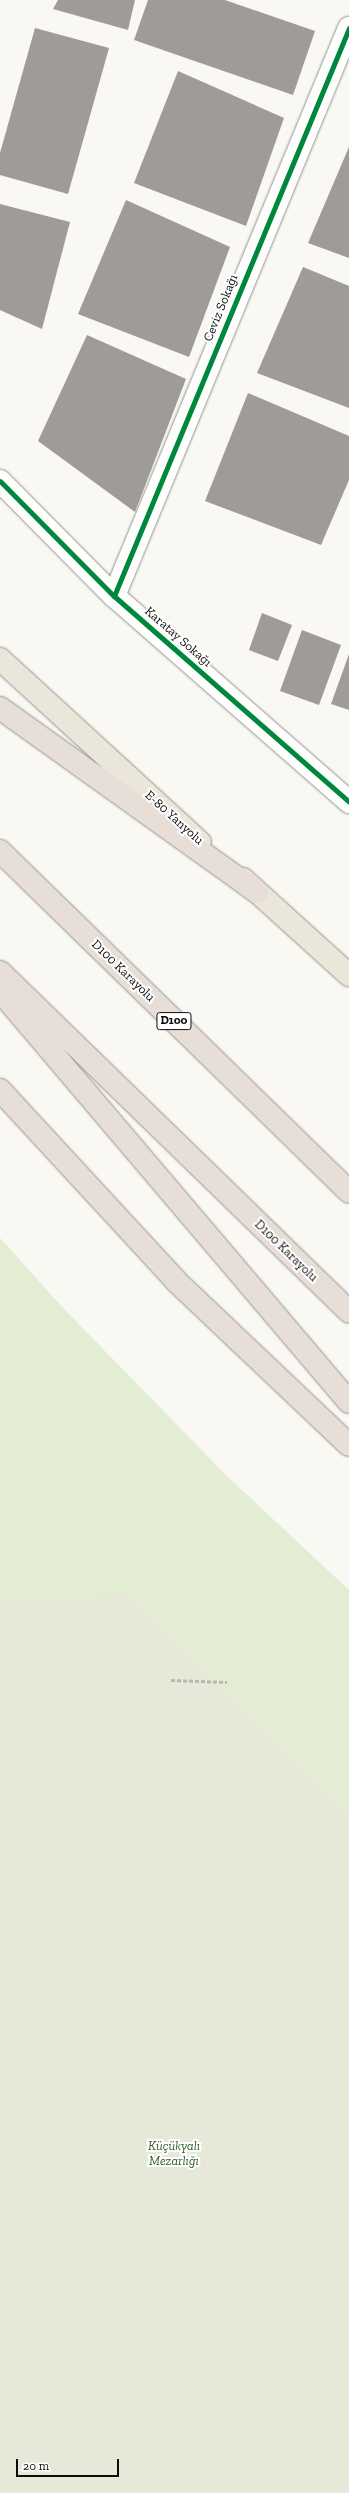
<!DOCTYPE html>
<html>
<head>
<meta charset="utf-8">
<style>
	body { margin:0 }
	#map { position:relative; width:349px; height:2493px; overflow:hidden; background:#faf8f2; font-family:"Zilla Slab",serif }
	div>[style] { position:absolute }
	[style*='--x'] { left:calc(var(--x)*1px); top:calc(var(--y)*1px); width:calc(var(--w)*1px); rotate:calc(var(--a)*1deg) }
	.green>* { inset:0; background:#e3edd4 }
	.cemetery>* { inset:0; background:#e6e9d8 }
	.building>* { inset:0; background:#9e9b98 }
	.path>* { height:2.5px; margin-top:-1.25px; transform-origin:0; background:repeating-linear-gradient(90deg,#b8b7b6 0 4px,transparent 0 6px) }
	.roads { filter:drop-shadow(0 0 1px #949390) drop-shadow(0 0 1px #949390) }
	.minor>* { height:22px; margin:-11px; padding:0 11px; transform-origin:11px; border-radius:11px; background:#fefefd }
	.major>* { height:22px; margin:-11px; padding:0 11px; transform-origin:11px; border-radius:11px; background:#eae6da }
	.highway>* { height:22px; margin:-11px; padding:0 11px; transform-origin:11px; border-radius:11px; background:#e7ded7 }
	.cycleway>* { height:5px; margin:-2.5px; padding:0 2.5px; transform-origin:2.5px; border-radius:2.5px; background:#00873e }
	span { translate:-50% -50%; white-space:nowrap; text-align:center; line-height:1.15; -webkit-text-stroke:4px #fff; paint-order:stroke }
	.shield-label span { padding:1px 3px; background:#fff; border:1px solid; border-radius:3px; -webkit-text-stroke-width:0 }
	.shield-label { font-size:12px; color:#0d0d0d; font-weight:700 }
	.street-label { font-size:13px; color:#0d0d0d }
	.park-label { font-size:13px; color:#315d25; font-style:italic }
	.scale { position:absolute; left:16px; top:2459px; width:103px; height:18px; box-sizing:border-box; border:2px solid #0d0d0d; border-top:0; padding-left:5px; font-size:12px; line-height:14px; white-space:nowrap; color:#0d0d0d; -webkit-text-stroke:3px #fff; paint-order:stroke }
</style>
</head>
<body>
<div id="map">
	<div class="green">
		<div style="clip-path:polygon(0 1238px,64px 1309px,227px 1476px,349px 1590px,349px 1816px,125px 1594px,0 1604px)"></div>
	</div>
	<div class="cemetery">
		<div style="clip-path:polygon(125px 1594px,349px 1816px,349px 2493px,0 2493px,0 1604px)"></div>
	</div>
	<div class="building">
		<div style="clip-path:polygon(58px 0,135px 0,128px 30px,53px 9px)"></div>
		<div style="clip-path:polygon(148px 0,225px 0,315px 31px,293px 95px,134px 40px)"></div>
		<div style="clip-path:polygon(35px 28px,109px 48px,68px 194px,0 175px,0 153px)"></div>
		<div style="clip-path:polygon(178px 71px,284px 118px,246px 226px,134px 183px)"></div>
		<div style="clip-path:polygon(349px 147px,349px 258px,308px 243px)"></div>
		<div style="clip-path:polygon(126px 200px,230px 247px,189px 357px,78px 314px)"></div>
		<div style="clip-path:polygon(0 204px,70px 222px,42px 329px,0 310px)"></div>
		<div style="clip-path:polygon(303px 267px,349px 286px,349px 408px,257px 373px)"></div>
		<div style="clip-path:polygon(87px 335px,186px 379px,135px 512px,38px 441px)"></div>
		<div style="clip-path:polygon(248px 393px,349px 436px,349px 480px,321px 545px,205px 501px)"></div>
		<div style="clip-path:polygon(262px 613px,292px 625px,278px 661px,249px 650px)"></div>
		<div style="clip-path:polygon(302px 630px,341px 645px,319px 705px,280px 691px)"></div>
		<div style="clip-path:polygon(349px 654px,349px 710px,331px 704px)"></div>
	</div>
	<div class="path">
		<div style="--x:171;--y:1680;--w:56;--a:2"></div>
	</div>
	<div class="roads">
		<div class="minor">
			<div style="--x:0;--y:481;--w:162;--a:45.3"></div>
			<div style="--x:114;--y:596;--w:313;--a:41.2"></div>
			<div style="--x:114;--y:596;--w:615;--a:-67.52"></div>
		</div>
		<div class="major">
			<div style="--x:0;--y:659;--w:271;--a:42.5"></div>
			<div style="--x:243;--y:879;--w:143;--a:42.2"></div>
		</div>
		<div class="highway">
			<div style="--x:0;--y:708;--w:316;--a:35.6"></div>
			<div style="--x:0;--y:851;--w:488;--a:44.3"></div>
			<div style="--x:0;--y:972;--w:487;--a:44.2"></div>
			<div style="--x:0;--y:991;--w:539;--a:49.66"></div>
			<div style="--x:0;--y:1090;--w:260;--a:47.3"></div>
			<div style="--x:176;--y:1281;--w:238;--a:43.5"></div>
		</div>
	</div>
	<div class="cycleway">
		<div style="--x:0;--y:481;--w:162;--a:45.3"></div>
		<div style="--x:114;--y:596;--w:313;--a:41.2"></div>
		<div style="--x:114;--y:596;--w:615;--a:-67.52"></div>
	</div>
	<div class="shield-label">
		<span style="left:174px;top:1021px">D100</span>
	</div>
	<div class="street-label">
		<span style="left:221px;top:308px;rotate:-68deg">Ceviz Sokağı</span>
		<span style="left:178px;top:637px;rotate:41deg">Karatay Sokağı</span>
		<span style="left:174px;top:818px;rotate:42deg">E-80 Yanyolu</span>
		<span style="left:123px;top:971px;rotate:44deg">D100 Karayolu</span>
		<span style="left:286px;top:1251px;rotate:44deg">D100 Karayolu</span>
	</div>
	<div class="park-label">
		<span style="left:174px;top:2154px">Küçükyalı<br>Mezarlığı</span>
	</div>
	<div class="scale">20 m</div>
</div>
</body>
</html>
